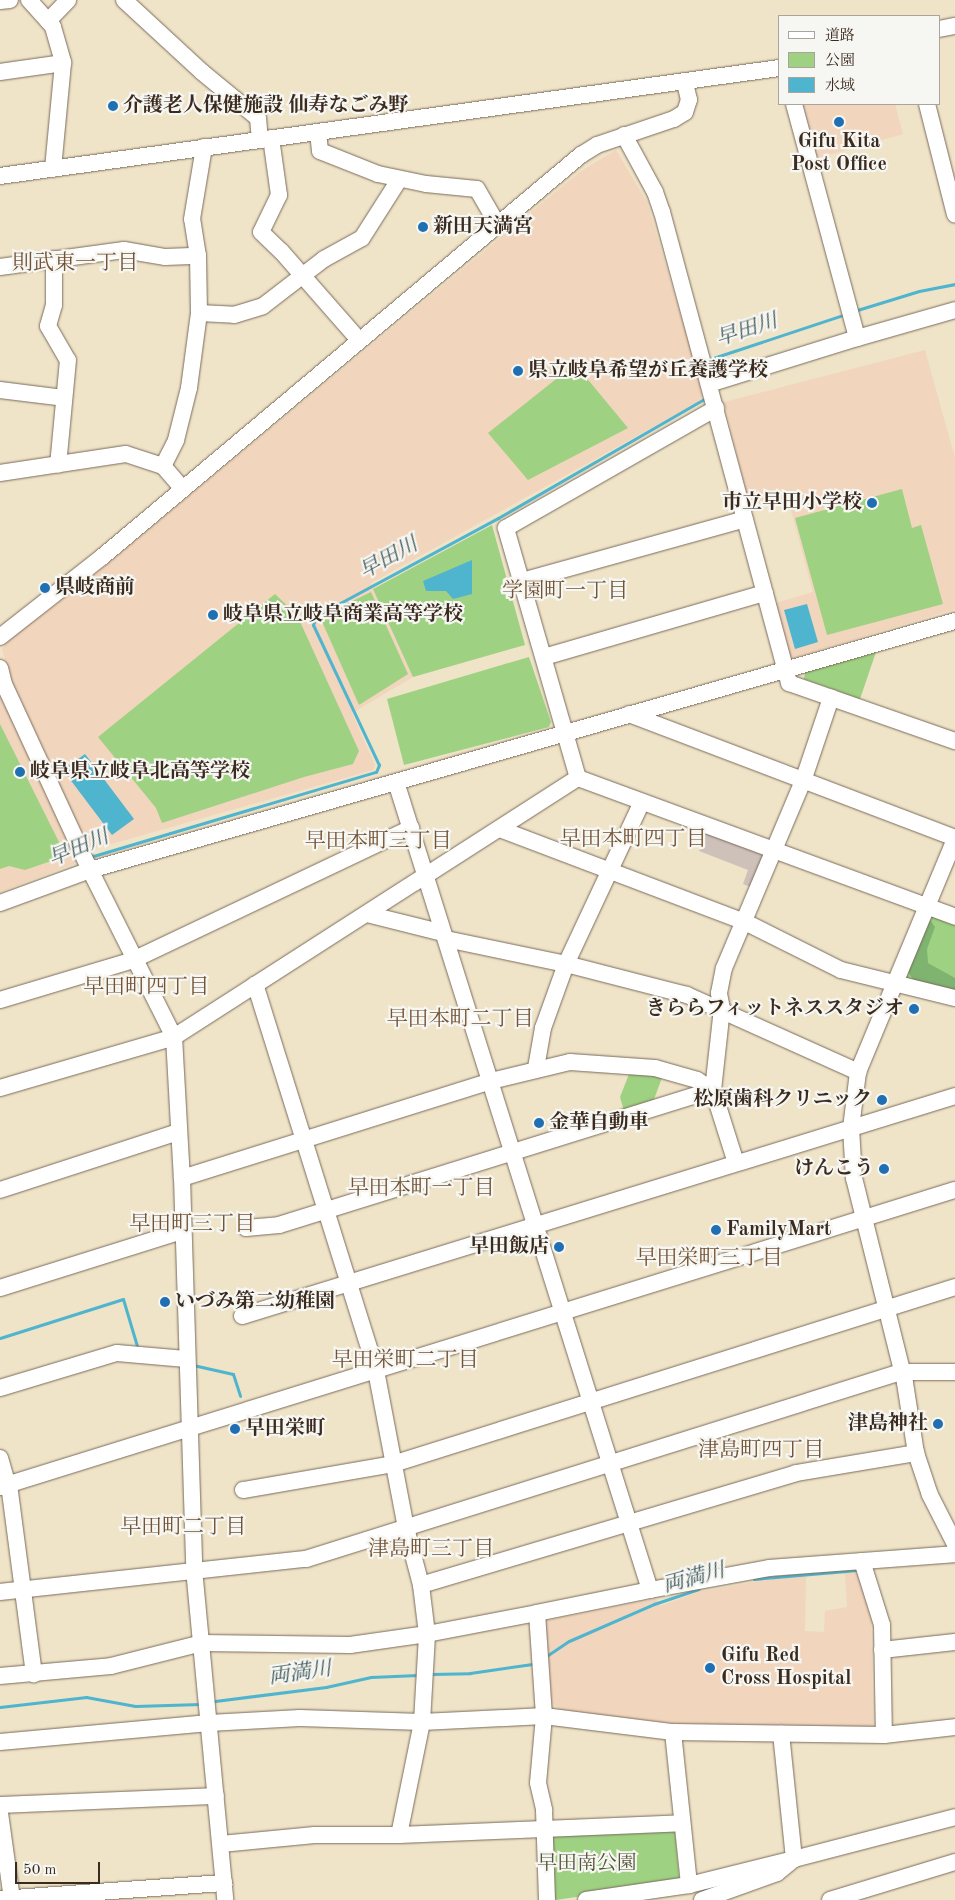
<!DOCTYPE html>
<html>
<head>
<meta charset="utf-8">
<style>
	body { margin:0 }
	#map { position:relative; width:955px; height:1900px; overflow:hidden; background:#efe3c8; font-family:"Old Standard TT","Noto Serif JP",serif }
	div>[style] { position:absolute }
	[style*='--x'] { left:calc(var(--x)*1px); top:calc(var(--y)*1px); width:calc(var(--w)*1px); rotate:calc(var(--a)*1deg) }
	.built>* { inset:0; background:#f1d5bd }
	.industrial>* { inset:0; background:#cec1ba }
	.green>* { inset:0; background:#9ed282 }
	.forest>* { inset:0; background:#7eb470 }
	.water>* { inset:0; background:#4fb4ce }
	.stream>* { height:3px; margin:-1.5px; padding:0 1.5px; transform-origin:1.5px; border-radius:1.5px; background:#4fb4ce }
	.roads { filter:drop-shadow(0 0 1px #7a6b5a) drop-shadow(0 0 1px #7a6b5a) }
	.minor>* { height:16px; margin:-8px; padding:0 8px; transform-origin:8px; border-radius:8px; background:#fff }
	.dots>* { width:14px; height:14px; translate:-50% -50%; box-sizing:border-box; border:2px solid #f6f6f2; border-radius:50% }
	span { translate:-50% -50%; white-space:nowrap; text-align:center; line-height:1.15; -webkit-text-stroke:4.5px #f6f6f2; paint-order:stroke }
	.poi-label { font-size:20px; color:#3b2a1e; font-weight:700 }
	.left { translate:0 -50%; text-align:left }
	.right { translate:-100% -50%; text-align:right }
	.park-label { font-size:20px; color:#545437 }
	.neighbourhood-label { font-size:21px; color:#745335 }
	.water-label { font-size:21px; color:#425a5c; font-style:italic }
	.legend { position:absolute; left:778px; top:15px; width:162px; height:90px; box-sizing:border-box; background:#f6f6f2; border:1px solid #aba49d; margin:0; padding:6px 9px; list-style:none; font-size:15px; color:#3b2a1e }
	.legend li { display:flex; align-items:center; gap:10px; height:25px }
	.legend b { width:25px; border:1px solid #aba49d }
	.scale { position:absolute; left:15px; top:1862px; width:85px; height:22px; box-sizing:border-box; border:2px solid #3b2a1e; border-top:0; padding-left:6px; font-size:15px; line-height:18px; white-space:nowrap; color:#3b2a1e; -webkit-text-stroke:4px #f6f6f2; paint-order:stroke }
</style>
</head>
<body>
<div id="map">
	<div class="built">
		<div style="clip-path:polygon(800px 104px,895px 104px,903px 134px,814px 159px)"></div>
		<div style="clip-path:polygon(616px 150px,647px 202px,690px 347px,702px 396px,700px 401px,371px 583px,413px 677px,352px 713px,375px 765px,373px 770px,90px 850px,11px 680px,2px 649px,7px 642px,88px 580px,581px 171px)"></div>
		<div style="clip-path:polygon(925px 350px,955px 458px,955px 609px,793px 658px,789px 655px,776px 603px,813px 592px,788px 499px,750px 508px,724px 402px)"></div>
		<div style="clip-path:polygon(0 687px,78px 857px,76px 863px,0 892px)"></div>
		<div style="clip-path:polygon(845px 1573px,859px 1573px,874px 1621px,871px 1624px,873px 1729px,710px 1728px,562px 1710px,551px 1703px,544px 1621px,656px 1599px,660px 1606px,699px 1592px,784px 1577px,806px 1577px,805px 1631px,824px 1632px,825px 1611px,847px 1607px)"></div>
	</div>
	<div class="industrial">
		<div style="clip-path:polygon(706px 832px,770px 858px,758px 890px,743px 884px,748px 870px,699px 851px)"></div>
	</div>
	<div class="green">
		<div style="clip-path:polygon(575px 364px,628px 428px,528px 480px,488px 433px)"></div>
		<div style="clip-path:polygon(902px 489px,912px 528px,921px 525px,943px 604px,827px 635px,795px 518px)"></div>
		<div style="clip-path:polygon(492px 525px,525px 645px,413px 677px,373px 589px)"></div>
		<div style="clip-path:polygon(371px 592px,408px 674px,359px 705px,320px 617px)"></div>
		<div style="clip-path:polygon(275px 594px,297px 615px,359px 751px,353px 764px,304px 777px,162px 823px,156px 808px,98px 737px)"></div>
		<div style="clip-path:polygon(876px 652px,860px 699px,804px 679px,805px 672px)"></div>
		<div style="clip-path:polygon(529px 657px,551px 722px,549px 727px,404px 765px,387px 699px)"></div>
		<div style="clip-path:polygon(0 724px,60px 844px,57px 859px,25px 870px,9px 866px,0 869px)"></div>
		<div style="clip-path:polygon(928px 914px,955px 924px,955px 996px,902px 976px)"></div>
		<div style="clip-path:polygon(631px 1069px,663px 1075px,653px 1102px,624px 1111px,620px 1097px)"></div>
		<div style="clip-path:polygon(671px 1828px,675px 1832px,679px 1877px,675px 1882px,556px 1900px,553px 1897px,551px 1836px)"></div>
	</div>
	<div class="forest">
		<div style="clip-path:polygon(928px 917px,935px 927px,927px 949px,928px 963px,955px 978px,955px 996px,913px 979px,907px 971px)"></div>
	</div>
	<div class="water">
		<div style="clip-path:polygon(472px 560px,472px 594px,453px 599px,446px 591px,426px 591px,423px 581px)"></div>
		<div style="clip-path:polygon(807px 604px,818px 642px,795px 649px,784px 610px)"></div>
		<div style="clip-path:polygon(85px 754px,134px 819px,112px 835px,63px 770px)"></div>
	</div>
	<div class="stream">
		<div style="--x:854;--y:311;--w:68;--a:-17.1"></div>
		<div style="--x:919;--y:291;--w:37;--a:-11"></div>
		<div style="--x:707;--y:360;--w:146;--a:-18.3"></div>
		<div style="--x:90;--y:857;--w:298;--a:-16.6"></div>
		<div style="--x:376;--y:772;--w:8;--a:-67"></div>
		<div style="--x:379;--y:765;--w:155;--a:-115.2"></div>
		<div style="--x:313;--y:625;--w:9;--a:-72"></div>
		<div style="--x:316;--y:616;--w:207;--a:-28.3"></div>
		<div style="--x:498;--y:518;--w:240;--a:-30"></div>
		<div style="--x:0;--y:1338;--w:129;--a:-17.6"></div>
		<div style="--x:123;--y:1299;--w:49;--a:73.4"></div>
		<div style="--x:193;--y:1365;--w:41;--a:12.7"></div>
		<div style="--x:233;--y:1374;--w:23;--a:72"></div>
		<div style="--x:754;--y:1579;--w:104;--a:-4.9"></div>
		<div style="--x:548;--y:1655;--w:25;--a:-34"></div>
		<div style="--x:569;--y:1641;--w:93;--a:-23.5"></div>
		<div style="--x:654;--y:1604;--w:47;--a:-18.4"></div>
		<div style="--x:431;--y:1674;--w:39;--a:-1"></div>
		<div style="--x:470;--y:1673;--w:63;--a:-8.3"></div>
		<div style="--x:215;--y:1701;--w:112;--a:-7.2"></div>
		<div style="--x:326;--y:1687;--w:46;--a:-12.5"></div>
		<div style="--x:371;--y:1677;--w:47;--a:-2.4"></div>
		<div style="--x:0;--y:1707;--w:87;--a:-6.6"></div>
		<div style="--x:86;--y:1697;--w:50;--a:10.4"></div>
		<div style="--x:135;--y:1706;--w:66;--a:-1.7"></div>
	</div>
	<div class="roads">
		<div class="minor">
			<div style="--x:29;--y:0;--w:36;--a:48"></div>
			<div style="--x:53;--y:27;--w:37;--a:74"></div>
			<div style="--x:63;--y:63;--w:106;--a:95.4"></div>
			<div style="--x:124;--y:0;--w:106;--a:42.7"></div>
			<div style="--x:202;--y:72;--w:72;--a:39.4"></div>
			<div style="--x:258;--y:118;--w:21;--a:85"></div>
			<div style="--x:0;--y:1;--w:10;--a:-6"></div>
			<div style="--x:48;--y:21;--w:29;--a:-46"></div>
			<div style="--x:939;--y:29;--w:16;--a:-11"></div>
			<div style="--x:0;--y:72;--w:64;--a:-8.1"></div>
			<div style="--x:794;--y:104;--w:242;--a:74.9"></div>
			<div style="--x:857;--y:338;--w:102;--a:-15.9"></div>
			<div style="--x:927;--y:104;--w:114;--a:75.8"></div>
			<div style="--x:318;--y:132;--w:19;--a:84"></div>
			<div style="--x:320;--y:151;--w:62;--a:21.6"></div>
			<div style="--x:378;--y:174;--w:49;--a:11.8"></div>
			<div style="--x:426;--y:184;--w:51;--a:5.6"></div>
			<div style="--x:477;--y:189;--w:39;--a:60"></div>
			<div style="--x:624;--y:135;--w:65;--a:61.5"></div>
			<div style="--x:655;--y:192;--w:21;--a:71"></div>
			<div style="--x:662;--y:212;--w:488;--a:74.9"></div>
			<div style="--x:789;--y:683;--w:176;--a:19.3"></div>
			<div style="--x:271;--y:138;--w:58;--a:82"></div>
			<div style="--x:279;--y:195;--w:41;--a:115.9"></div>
			<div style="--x:261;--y:232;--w:28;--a:44"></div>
			<div style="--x:281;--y:251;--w:118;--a:48.8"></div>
			<div style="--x:0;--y:176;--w:786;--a:-7.89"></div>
			<div style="--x:54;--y:259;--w:46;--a:90"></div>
			<div style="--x:54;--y:305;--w:22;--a:106"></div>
			<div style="--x:48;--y:326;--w:39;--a:60"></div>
			<div style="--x:68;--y:360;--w:105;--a:95.4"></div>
			<div style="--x:0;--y:267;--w:125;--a:-7.8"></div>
			<div style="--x:124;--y:250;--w:42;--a:9.7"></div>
			<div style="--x:165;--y:257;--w:33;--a:-2"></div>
			<div style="--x:199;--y:313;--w:35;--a:3"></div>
			<div style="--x:234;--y:315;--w:30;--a:-17"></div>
			<div style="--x:263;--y:306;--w:77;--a:-37.6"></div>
			<div style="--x:324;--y:259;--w:43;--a:-28.9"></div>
			<div style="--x:362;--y:238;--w:69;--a:-57.5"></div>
			<div style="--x:709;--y:384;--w:155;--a:-17.3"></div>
			<div style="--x:0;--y:390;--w:64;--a:7.1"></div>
			<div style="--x:163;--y:466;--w:29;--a:-63"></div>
			<div style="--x:176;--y:440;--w:54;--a:-76"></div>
			<div style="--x:189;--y:388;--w:76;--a:-82.4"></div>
			<div style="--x:199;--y:313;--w:57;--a:-91"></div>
			<div style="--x:198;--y:256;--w:37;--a:-99"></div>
			<div style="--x:192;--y:219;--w:73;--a:-80.5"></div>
			<div style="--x:0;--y:473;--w:127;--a:-8.6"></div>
			<div style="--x:126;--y:454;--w:39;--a:18"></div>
			<div style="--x:163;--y:466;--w:30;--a:49"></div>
			<div style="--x:522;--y:581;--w:231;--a:-15.5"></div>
			<div style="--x:0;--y:637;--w:130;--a:-38.1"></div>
			<div style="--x:102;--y:557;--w:625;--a:-40.01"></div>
			<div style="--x:581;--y:155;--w:19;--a:-32"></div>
			<div style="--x:597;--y:145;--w:81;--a:-18.7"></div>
			<div style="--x:674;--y:119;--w:13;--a:-32"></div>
			<div style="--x:685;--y:112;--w:13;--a:-72"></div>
			<div style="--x:689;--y:100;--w:18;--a:-103"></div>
			<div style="--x:544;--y:657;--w:230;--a:-16.2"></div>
			<div style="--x:0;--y:668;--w:16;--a:76"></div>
			<div style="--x:4;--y:684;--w:200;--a:65.2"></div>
			<div style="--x:88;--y:866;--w:191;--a:63.3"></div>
			<div style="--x:174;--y:1037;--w:141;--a:86.8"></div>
			<div style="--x:182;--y:1178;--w:391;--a:88.2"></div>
			<div style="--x:194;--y:1569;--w:332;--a:84.6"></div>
			<div style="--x:629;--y:714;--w:349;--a:20.8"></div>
			<div style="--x:578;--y:778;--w:260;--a:-106.1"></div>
			<div style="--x:506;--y:528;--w:242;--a:-29.7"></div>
			<div style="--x:578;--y:778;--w:402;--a:20.2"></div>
			<div style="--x:396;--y:782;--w:847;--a:72.55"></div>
			<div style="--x:650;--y:1590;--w:115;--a:168.5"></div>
			<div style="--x:537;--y:1613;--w:103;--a:86.1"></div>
			<div style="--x:544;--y:1716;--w:67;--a:95.1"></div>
			<div style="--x:538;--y:1783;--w:28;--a:77"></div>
			<div style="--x:544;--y:1810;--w:90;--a:88.1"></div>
			<div style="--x:500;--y:829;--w:262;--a:20.8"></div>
			<div style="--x:745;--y:922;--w:107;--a:26.6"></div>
			<div style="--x:841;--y:970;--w:117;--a:13.8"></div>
			<div style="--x:955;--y:839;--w:252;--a:112.6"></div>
			<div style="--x:858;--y:1072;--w:56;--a:97.1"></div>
			<div style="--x:851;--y:1128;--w:50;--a:86.6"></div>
			<div style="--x:854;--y:1178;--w:211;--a:76"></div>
			<div style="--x:905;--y:1383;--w:71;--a:81.1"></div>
			<div style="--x:916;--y:1453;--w:44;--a:71.6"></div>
			<div style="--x:930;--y:1495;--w:55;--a:63"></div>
			<div style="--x:0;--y:903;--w:96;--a:-20.1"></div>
			<div style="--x:90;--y:870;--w:900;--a:-16.06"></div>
			<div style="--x:367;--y:914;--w:78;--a:14"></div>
			<div style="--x:446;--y:939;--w:123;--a:11.8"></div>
			<div style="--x:566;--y:964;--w:125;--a:14.4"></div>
			<div style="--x:687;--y:995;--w:188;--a:24.2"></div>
			<div style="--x:0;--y:1000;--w:139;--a:-16.7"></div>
			<div style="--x:133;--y:960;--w:308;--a:-25.4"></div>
			<div style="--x:536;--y:1068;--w:41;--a:-80.1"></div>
			<div style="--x:543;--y:1028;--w:68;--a:-70.2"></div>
			<div style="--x:566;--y:964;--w:179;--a:-64.9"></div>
			<div style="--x:0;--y:1088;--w:181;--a:-16.3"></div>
			<div style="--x:174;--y:1037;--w:480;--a:-32.7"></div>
			<div style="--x:736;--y:1163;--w:77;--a:-107.5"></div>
			<div style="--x:713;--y:1090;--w:81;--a:-83.7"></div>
			<div style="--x:722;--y:1009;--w:16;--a:-101"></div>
			<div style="--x:719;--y:993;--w:25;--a:-79"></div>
			<div style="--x:724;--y:968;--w:203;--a:-67.1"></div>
			<div style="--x:803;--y:781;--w:88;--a:-71.4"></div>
			<div style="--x:182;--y:1178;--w:324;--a:-17.4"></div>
			<div style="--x:491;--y:1081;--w:81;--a:-13.5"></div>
			<div style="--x:570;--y:1062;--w:85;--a:4"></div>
			<div style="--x:655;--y:1068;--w:44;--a:15.9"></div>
			<div style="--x:697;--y:1080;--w:19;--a:32"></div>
			<div style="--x:0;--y:1190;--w:187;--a:-18"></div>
			<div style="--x:246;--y:1228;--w:33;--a:-5"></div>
			<div style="--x:279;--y:1225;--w:455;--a:-17.3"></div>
			<div style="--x:0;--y:1288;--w:191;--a:-17.4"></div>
			<div style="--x:242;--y:1316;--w:746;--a:-17.15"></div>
			<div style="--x:0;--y:1388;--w:122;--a:-16.7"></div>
			<div style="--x:117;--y:1353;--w:69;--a:5"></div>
			<div style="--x:0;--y:1458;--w:35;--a:74"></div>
			<div style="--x:10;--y:1492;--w:184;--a:82.5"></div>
			<div style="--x:0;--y:1487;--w:1000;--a:-17.28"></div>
			<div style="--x:243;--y:1490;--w:152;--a:-9.8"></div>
			<div style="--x:393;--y:1464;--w:589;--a:-17.48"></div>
			<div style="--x:862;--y:1561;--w:67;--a:72.6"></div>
			<div style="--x:882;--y:1625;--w:110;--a:89"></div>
			<div style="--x:884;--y:1735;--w:71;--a:-6.4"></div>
			<div style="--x:421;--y:1585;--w:391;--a:-16.6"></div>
			<div style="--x:796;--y:1473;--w:122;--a:-9.5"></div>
			<div style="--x:650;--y:1590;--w:122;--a:-10.4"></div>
			<div style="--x:770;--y:1568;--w:186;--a:-4.3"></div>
			<div style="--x:0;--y:1592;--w:308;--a:-6.2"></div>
			<div style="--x:306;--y:1559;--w:624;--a:-17.45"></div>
			<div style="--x:901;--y:1372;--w:54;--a:0"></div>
			<div style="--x:882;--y:1650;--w:73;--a:-6.3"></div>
			<div style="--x:0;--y:1676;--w:111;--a:-5.1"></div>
			<div style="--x:111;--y:1666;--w:94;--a:-14.2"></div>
			<div style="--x:202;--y:1643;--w:148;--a:0.8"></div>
			<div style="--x:350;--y:1645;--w:78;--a:-8.1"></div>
			<div style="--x:427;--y:1634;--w:112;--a:-10.8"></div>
			<div style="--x:673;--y:1732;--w:154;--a:84"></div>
			<div style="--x:0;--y:1742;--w:210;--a:-5.2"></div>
			<div style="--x:209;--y:1723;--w:91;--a:-3.1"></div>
			<div style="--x:300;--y:1718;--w:122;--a:1.9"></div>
			<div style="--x:422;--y:1722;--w:122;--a:-2.8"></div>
			<div style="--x:544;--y:1716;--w:130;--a:7.1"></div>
			<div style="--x:673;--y:1732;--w:211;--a:0.8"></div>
			<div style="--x:0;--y:1805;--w:216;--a:-2.4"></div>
			<div style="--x:0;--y:1813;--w:88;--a:82.1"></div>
			<div style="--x:399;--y:1835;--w:283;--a:-2.4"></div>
			<div style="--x:221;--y:1844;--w:94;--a:-5.5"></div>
			<div style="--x:315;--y:1835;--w:84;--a:0"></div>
			<div style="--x:399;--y:1835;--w:115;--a:-78.5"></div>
			<div style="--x:422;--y:1722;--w:88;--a:-86.7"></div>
			<div style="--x:427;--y:1634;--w:49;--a:-97"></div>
			<div style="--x:421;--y:1585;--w:59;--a:-104.7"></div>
			<div style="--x:406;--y:1528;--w:161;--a:-100.8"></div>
			<div style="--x:376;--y:1370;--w:404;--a:-107.4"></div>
			<div style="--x:0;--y:1899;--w:225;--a:-4.1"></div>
			<div style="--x:586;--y:1900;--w:104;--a:-8.3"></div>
			<div style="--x:689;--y:1885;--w:108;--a:-13.9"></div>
			<div style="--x:794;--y:1859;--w:126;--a:-95.9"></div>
			<div style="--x:702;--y:1900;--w:80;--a:-19.8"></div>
			<div style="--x:777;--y:1873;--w:22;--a:-39"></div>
			<div style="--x:794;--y:1859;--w:166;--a:-14.6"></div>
			<div style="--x:830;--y:1900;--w:131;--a:-16.9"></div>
		</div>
	</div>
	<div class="dots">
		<div style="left:113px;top:106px;background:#1f6fb2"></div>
		<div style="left:839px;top:122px;background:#1f6fb2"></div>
		<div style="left:423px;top:227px;background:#1f6fb2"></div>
		<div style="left:518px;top:371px;background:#1f6fb2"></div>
		<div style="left:872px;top:503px;background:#1f6fb2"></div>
		<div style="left:45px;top:588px;background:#1f6fb2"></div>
		<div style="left:213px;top:615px;background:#1f6fb2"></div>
		<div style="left:20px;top:772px;background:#1f6fb2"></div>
		<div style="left:914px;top:1009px;background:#1f6fb2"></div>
		<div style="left:882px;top:1100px;background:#1f6fb2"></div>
		<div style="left:539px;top:1123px;background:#1f6fb2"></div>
		<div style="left:884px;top:1169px;background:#1f6fb2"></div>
		<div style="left:716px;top:1230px;background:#1f6fb2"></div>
		<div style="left:559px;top:1247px;background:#1f6fb2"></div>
		<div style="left:165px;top:1302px;background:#1f6fb2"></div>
		<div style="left:938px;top:1424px;background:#1f6fb2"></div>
		<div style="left:235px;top:1429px;background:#1f6fb2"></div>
		<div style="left:710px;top:1668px;background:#1f6fb2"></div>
	</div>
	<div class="poi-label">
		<span class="left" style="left:123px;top:106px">介護老人保健施設 仙寿なごみ野</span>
		<span style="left:839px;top:154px">Gifu Kita<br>Post Office</span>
		<span class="left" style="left:433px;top:227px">新田天満宮</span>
		<span class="left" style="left:528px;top:371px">県立岐阜希望が丘養護学校</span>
		<span class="right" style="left:862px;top:503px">市立早田小学校</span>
		<span class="left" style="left:55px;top:588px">県岐商前</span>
		<span class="left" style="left:223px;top:615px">岐阜県立岐阜商業高等学校</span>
		<span class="left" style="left:30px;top:772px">岐阜県立岐阜北高等学校</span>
		<span class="right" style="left:904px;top:1009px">きららフィットネススタジオ</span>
		<span class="right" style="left:872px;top:1100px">松原歯科クリニック</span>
		<span class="left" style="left:549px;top:1123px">金華自動車</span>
		<span class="right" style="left:874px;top:1169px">けんこう</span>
		<span class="left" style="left:726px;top:1230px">FamilyMart</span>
		<span class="right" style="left:549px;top:1247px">早田飯店</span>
		<span class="left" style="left:175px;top:1302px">いづみ第二幼稚園</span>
		<span class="right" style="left:928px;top:1424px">津島神社</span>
		<span class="left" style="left:245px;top:1429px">早田栄町</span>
		<span class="left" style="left:721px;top:1668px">Gifu Red<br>Cross Hospital</span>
	</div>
	<div class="park-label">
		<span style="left:587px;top:1864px">早田南公園</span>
	</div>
	<div class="neighbourhood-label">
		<span style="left:75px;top:264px">則武東一丁目</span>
		<span style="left:565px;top:592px">学園町一丁目</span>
		<span style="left:633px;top:840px">早田本町四丁目</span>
		<span style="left:378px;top:842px">早田本町三丁目</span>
		<span style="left:146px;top:988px">早田町四丁目</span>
		<span style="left:460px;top:1020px">早田本町二丁目</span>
		<span style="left:421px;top:1189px">早田本町一丁目</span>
		<span style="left:192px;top:1225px">早田町三丁目</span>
		<span style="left:709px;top:1259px">早田栄町三丁目</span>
		<span style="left:405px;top:1361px">早田栄町二丁目</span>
		<span style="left:761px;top:1451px">津島町四丁目</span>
		<span style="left:183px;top:1528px">早田町二丁目</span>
		<span style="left:431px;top:1550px">津島町三丁目</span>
	</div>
	<div class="water-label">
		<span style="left:747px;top:331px;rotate:-18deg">早田川</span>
		<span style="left:389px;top:559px;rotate:-29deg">早田川</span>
		<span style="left:79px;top:849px;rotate:-23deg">早田川</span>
		<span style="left:694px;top:1579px;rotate:-15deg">両満川</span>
		<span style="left:300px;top:1674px;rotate:-8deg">両満川</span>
	</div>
	<ul class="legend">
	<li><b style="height:6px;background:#fff"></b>道路</li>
	<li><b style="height:14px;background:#9ed282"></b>公園</li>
	<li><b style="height:14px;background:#4fb4ce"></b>水域</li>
	</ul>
	<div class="scale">50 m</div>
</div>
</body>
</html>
